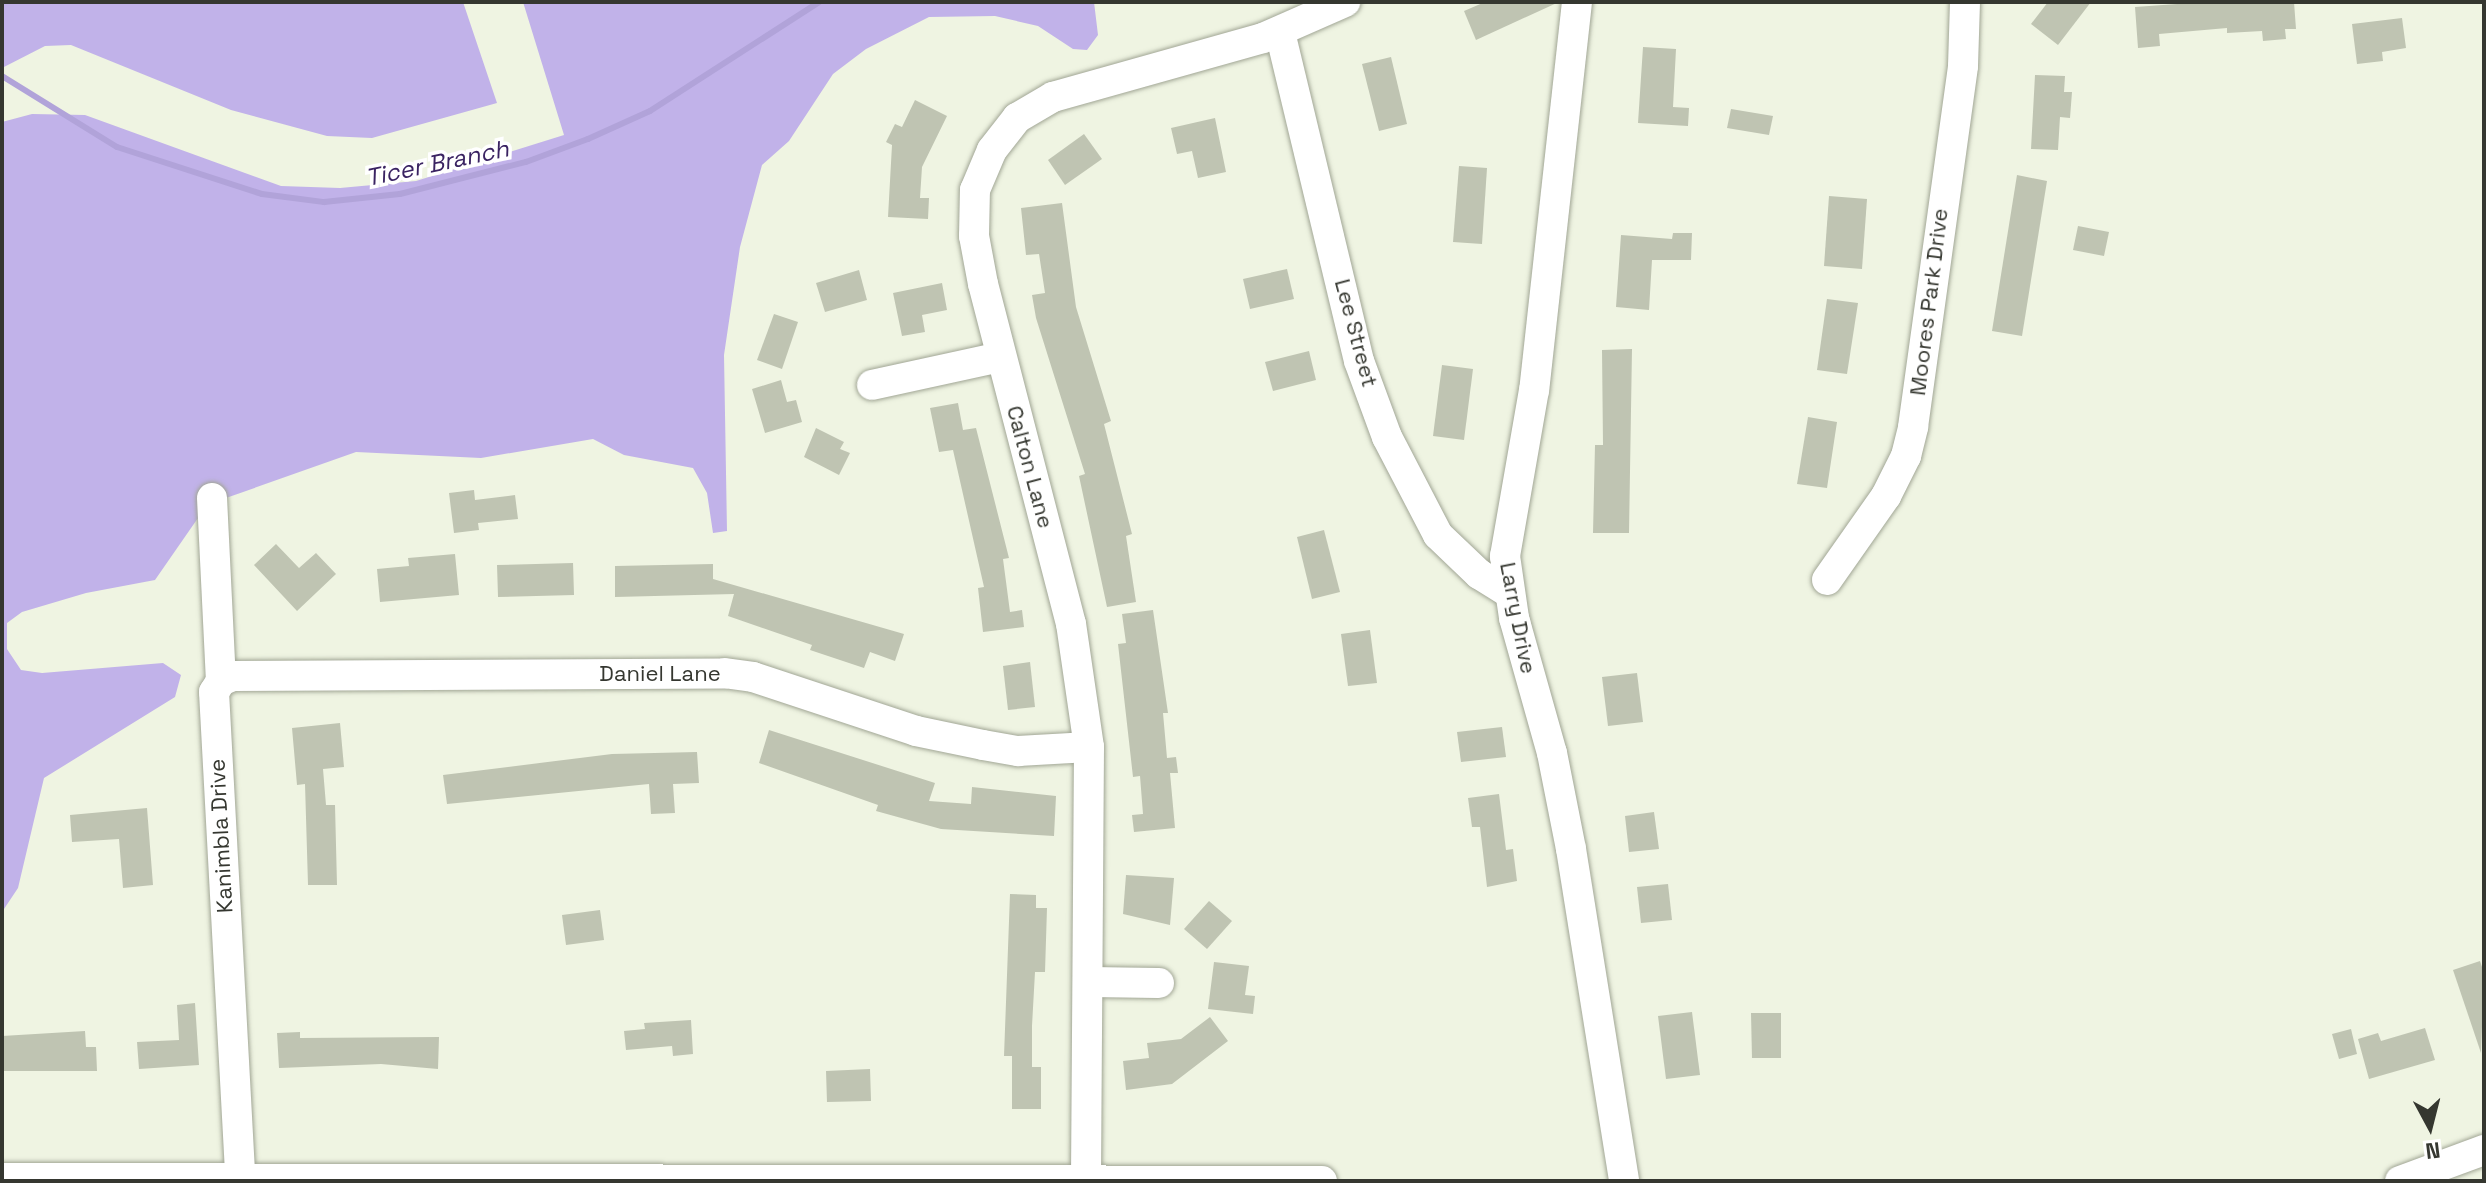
<!DOCTYPE html>
<html>
<head>
<meta charset="utf-8">
<style>
	body { margin:0 }
	#map { position:relative; width:2486px; height:1183px; overflow:hidden; background:#eff4e2; font-family:"Space Grotesk",sans-serif }
	div>[style] { position:absolute }
	[style*='--x'] { left:calc(var(--x)*1px); top:calc(var(--y)*1px); width:calc(var(--w)*1px); rotate:calc(var(--a)*1deg) }
	.forest>* { inset:0; background:#c1b2e9 }
	.stream>* { height:6px; margin:-3px; padding:0 3px; transform-origin:3px; border-radius:3px; background:#b1a3d9 }
	.building>* { inset:0; background:#bfc4b2 }
	.roads { filter:drop-shadow(0 0 2px #a1a695) drop-shadow(0 0 2px #a1a695) }
	.minor>* { height:30px; margin:-15px; padding:0 15px; transform-origin:15px; border-radius:15px; background:#fff }
	span { translate:-50% -50%; white-space:nowrap; text-align:center; line-height:1.15; -webkit-text-stroke:7px #fff; paint-order:stroke }
	.street-label { font-size:22px; color:#353730 }
	.water-label { font-size:24px; color:#3a2362; font-style:italic }
	.frame { position:absolute; inset:0; border:4px solid #353730; pointer-events:none }
	.north { position:absolute; left:2390px; top:1087px; width:80px; height:80px; -webkit-text-stroke:6px #fff; paint-order:stroke; rotate:173deg; font-size:22px; font-weight:700; line-height:32px; text-align:center; color:#353730 }
	.north::after { content:''; display:block; margin:auto; width:28px; height:36px; background:#353730; clip-path:polygon(50% 0,100% 100%,50% 72%,0 100%) }
</style>
</head>
<body>
<div id="map">
	<div class="forest">
		<div style="clip-path:polygon(2px 2px,463px 2px,497px 103px,372px 138px,327px 136px,231px 110px,71px 45px,45px 46px,2px 68px)"></div>
		<div style="clip-path:polygon(523px 2px,1094px 2px,1098px 35px,1087px 50px,1073px 49px,1038px 26px,995px 16px,929px 17px,866px 49px,833px 74px,789px 141px,762px 165px,740px 247px,724px 355px,727px 531px,713px 533px,707px 493px,693px 468px,624px 455px,593px 439px,481px 458px,356px 452px,226px 498px,198px 518px,155px 580px,86px 593px,22px 612px,7px 623px,7px 649px,21px 670px,42px 673px,163px 663px,181px 675px,175px 697px,44px 778px,18px 888px,2px 912px,2px 122px,32px 114px,85px 115px,281px 186px,340px 188px,416px 181px,564px 135px)"></div>
	</div>
	<div class="stream">
		<div style="--x:2;--y:76;--w:135;--a:31.7"></div>
		<div style="--x:117;--y:147;--w:152;--a:18"></div>
		<div style="--x:262;--y:194;--w:63;--a:7.4"></div>
		<div style="--x:324;--y:202;--w:76;--a:-6"></div>
		<div style="--x:400;--y:194;--w:130;--a:-14.3"></div>
		<div style="--x:526;--y:162;--w:66;--a:-20.4"></div>
		<div style="--x:588;--y:139;--w:68;--a:-24.3"></div>
		<div style="--x:650;--y:111;--w:201;--a:-32.8"></div>
	</div>
	<div class="building">
		<div style="clip-path:polygon(1485px 2px,1559px 2px,1476px 40px,1464px 11px)"></div>
		<div style="clip-path:polygon(2048px 2px,2091px 2px,2058px 45px,2031px 24px)"></div>
		<div style="clip-path:polygon(2205px 2px,2294px 2px,2296px 29px,2285px 29px,2286px 39px,2263px 41px,2262px 31px,2227px 33px,2227px 28px,2159px 34px,2160px 46px,2138px 48px,2135px 7px)"></div>
		<div style="clip-path:polygon(2402px 18px,2406px 48px,2382px 52px,2383px 61px,2357px 64px,2352px 24px)"></div>
		<div style="clip-path:polygon(1643px 47px,1676px 49px,1673px 107px,1689px 108px,1688px 126px,1638px 123px)"></div>
		<div style="clip-path:polygon(1391px 57px,1407px 124px,1379px 131px,1362px 64px)"></div>
		<div style="clip-path:polygon(2035px 75px,2065px 76px,2064px 92px,2072px 92px,2070px 118px,2060px 117px,2058px 150px,2031px 149px)"></div>
		<div style="clip-path:polygon(915px 100px,947px 116px,922px 167px,920px 198px,929px 198px,928px 219px,888px 217px,892px 145px,886px 142px,895px 124px,902px 127px)"></div>
		<div style="clip-path:polygon(1731px 109px,1773px 116px,1769px 135px,1727px 128px)"></div>
		<div style="clip-path:polygon(1215px 118px,1226px 172px,1198px 178px,1192px 151px,1177px 154px,1171px 128px)"></div>
		<div style="clip-path:polygon(1084px 134px,1102px 159px,1065px 185px,1048px 160px)"></div>
		<div style="clip-path:polygon(1459px 166px,1487px 168px,1482px 244px,1453px 242px)"></div>
		<div style="clip-path:polygon(2017px 175px,2047px 181px,2022px 336px,1992px 331px)"></div>
		<div style="clip-path:polygon(1829px 196px,1867px 199px,1862px 269px,1824px 266px)"></div>
		<div style="clip-path:polygon(1062px 203px,1076px 307px,1111px 421px,1104px 424px,1132px 534px,1126px 536px,1136px 602px,1107px 607px,1079px 476px,1085px 474px,1036px 318px,1032px 295px,1045px 293px,1039px 254px,1026px 255px,1021px 208px)"></div>
		<div style="clip-path:polygon(2078px 226px,2109px 232px,2104px 256px,2073px 250px)"></div>
		<div style="clip-path:polygon(1673px 233px,1692px 233px,1691px 260px,1652px 260px,1649px 310px,1616px 307px,1621px 235px,1672px 239px)"></div>
		<div style="clip-path:polygon(1287px 269px,1294px 299px,1250px 309px,1243px 279px)"></div>
		<div style="clip-path:polygon(859px 270px,867px 300px,825px 312px,816px 283px)"></div>
		<div style="clip-path:polygon(942px 283px,947px 310px,922px 315px,925px 332px,902px 336px,893px 293px)"></div>
		<div style="clip-path:polygon(1827px 299px,1858px 303px,1847px 374px,1817px 370px)"></div>
		<div style="clip-path:polygon(774px 314px,798px 322px,782px 369px,757px 360px)"></div>
		<div style="clip-path:polygon(1632px 349px,1629px 533px,1593px 533px,1595px 445px,1603px 445px,1602px 350px)"></div>
		<div style="clip-path:polygon(1309px 351px,1316px 380px,1273px 391px,1265px 362px)"></div>
		<div style="clip-path:polygon(1442px 365px,1473px 369px,1464px 440px,1433px 436px)"></div>
		<div style="clip-path:polygon(781px 380px,787px 402px,796px 400px,802px 422px,765px 433px,752px 389px)"></div>
		<div style="clip-path:polygon(958px 403px,963px 430px,976px 428px,1009px 558px,1003px 559px,1010px 612px,1022px 610px,1024px 627px,983px 632px,978px 588px,984px 587px,953px 450px,939px 452px,930px 408px)"></div>
		<div style="clip-path:polygon(1808px 417px,1837px 422px,1827px 488px,1797px 484px)"></div>
		<div style="clip-path:polygon(816px 428px,844px 442px,840px 449px,850px 453px,839px 475px,804px 457px)"></div>
		<div style="clip-path:polygon(474px 490px,475px 500px,515px 495px,518px 519px,478px 523px,479px 530px,454px 533px,449px 493px)"></div>
		<div style="clip-path:polygon(1324px 530px,1340px 592px,1312px 599px,1297px 537px)"></div>
		<div style="clip-path:polygon(276px 544px,299px 568px,316px 553px,336px 574px,297px 611px,254px 565px)"></div>
		<div style="clip-path:polygon(455px 554px,459px 595px,380px 602px,377px 569px,409px 566px,408px 558px)"></div>
		<div style="clip-path:polygon(573px 563px,574px 595px,498px 597px,497px 565px)"></div>
		<div style="clip-path:polygon(713px 564px,713px 579px,904px 634px,895px 661px,870px 652px,864px 668px,810px 650px,812px 645px,728px 616px,734px 594px,615px 597px,615px 566px)"></div>
		<div style="clip-path:polygon(1153px 610px,1168px 713px,1163px 713px,1167px 758px,1176px 757px,1178px 773px,1170px 773px,1175px 828px,1134px 832px,1132px 815px,1143px 814px,1140px 776px,1133px 777px,1118px 644px,1126px 643px,1122px 614px)"></div>
		<div style="clip-path:polygon(1370px 630px,1377px 683px,1348px 686px,1341px 634px)"></div>
		<div style="clip-path:polygon(1030px 662px,1035px 707px,1008px 710px,1003px 666px)"></div>
		<div style="clip-path:polygon(1637px 673px,1643px 722px,1608px 726px,1602px 677px)"></div>
		<div style="clip-path:polygon(340px 723px,344px 767px,323px 769px,326px 805px,335px 805px,337px 885px,308px 885px,305px 784px,297px 785px,292px 728px)"></div>
		<div style="clip-path:polygon(1502px 727px,1506px 757px,1461px 762px,1457px 732px)"></div>
		<div style="clip-path:polygon(769px 730px,935px 783px,929px 801px,971px 804px,972px 787px,1056px 796px,1054px 836px,941px 829px,876px 811px,878px 805px,759px 763px)"></div>
		<div style="clip-path:polygon(697px 752px,699px 783px,673px 784px,675px 813px,651px 814px,649px 784px,447px 804px,443px 775px,612px 754px)"></div>
		<div style="clip-path:polygon(1499px 794px,1506px 850px,1513px 849px,1517px 881px,1487px 887px,1480px 827px,1472px 827px,1468px 798px)"></div>
		<div style="clip-path:polygon(147px 808px,153px 885px,123px 888px,119px 839px,72px 842px,70px 815px)"></div>
		<div style="clip-path:polygon(1654px 812px,1659px 849px,1629px 852px,1625px 816px)"></div>
		<div style="clip-path:polygon(1126px 875px,1174px 878px,1170px 925px,1123px 914px)"></div>
		<div style="clip-path:polygon(1668px 884px,1672px 920px,1641px 923px,1637px 887px)"></div>
		<div style="clip-path:polygon(1010px 894px,1036px 895px,1036px 908px,1047px 908px,1045px 972px,1035px 972px,1032px 1026px,1032px 1067px,1041px 1067px,1041px 1109px,1012px 1109px,1012px 1056px,1004px 1056px)"></div>
		<div style="clip-path:polygon(1209px 901px,1232px 921px,1207px 949px,1184px 929px)"></div>
		<div style="clip-path:polygon(600px 910px,604px 940px,566px 945px,562px 915px)"></div>
		<div style="clip-path:polygon(2480px 961px,2484px 973px,2481px 1053px,2453px 970px)"></div>
		<div style="clip-path:polygon(1214px 962px,1249px 966px,1245px 995px,1255px 996px,1253px 1014px,1208px 1009px)"></div>
		<div style="clip-path:polygon(195px 1003px,199px 1065px,139px 1069px,137px 1042px,179px 1040px,177px 1005px)"></div>
		<div style="clip-path:polygon(1692px 1012px,1700px 1075px,1666px 1079px,1658px 1016px)"></div>
		<div style="clip-path:polygon(1751px 1013px,1781px 1013px,1781px 1058px,1752px 1058px)"></div>
		<div style="clip-path:polygon(1210px 1017px,1228px 1041px,1172px 1084px,1126px 1090px,1123px 1061px,1149px 1058px,1147px 1043px,1181px 1039px)"></div>
		<div style="clip-path:polygon(691px 1020px,693px 1054px,673px 1056px,672px 1046px,626px 1050px,624px 1031px,645px 1029px,644px 1023px)"></div>
		<div style="clip-path:polygon(2425px 1028px,2435px 1060px,2369px 1079px,2358px 1039px,2378px 1033px,2381px 1041px)"></div>
		<div style="clip-path:polygon(2351px 1029px,2357px 1054px,2339px 1059px,2332px 1034px)"></div>
		<div style="clip-path:polygon(85px 1031px,86px 1047px,96px 1047px,97px 1071px,2px 1071px,2px 1036px)"></div>
		<div style="clip-path:polygon(300px 1032px,300px 1038px,439px 1037px,438px 1069px,381px 1064px,279px 1068px,277px 1033px)"></div>
		<div style="clip-path:polygon(870px 1069px,871px 1101px,827px 1102px,826px 1071px)"></div>
	</div>
	<div class="roads">
		<div class="minor">
			<div style="--x:1577;--y:2;--w:390;--a:96.3"></div>
			<div style="--x:1534;--y:390;--w:169;--a:99.9"></div>
			<div style="--x:1505;--y:556;--w:63;--a:81.7"></div>
			<div style="--x:1514;--y:618;--w:140;--a:74.3"></div>
			<div style="--x:1552;--y:753;--w:98;--a:78.8"></div>
			<div style="--x:1571;--y:849;--w:336;--a:80.9"></div>
			<div style="--x:1280;--y:32;--w:338;--a:76.5"></div>
			<div style="--x:1359;--y:361;--w:81;--a:69.8"></div>
			<div style="--x:1387;--y:437;--w:110;--a:62.5"></div>
			<div style="--x:1438;--y:535;--w:57;--a:43.6"></div>
			<div style="--x:1479;--y:574;--w:36;--a:32"></div>
			<div style="--x:872;--y:385;--w:131;--a:-12.3"></div>
			<div style="--x:212;--y:498;--w:183;--a:87.2"></div>
			<div style="--x:221;--y:681;--w:13;--a:122"></div>
			<div style="--x:214;--y:692;--w:485;--a:86.9"></div>
			<div style="--x:1827;--y:580;--w:103;--a:-54.9"></div>
			<div style="--x:1886;--y:496;--w:45;--a:-63.4"></div>
			<div style="--x:1906;--y:456;--w:30;--a:-76"></div>
			<div style="--x:1913;--y:427;--w:364;--a:-82.1"></div>
			<div style="--x:1963;--y:66;--w:64;--a:-88.2"></div>
			<div style="--x:221;--y:681;--w:13;--a:-23"></div>
			<div style="--x:233;--y:676;--w:492;--a:-0.3"></div>
			<div style="--x:725;--y:673;--w:28;--a:8"></div>
			<div style="--x:753;--y:677;--w:172;--a:18.3"></div>
			<div style="--x:916;--y:731;--w:68;--a:11.8"></div>
			<div style="--x:983;--y:745;--w:36;--a:10"></div>
			<div style="--x:1018;--y:751;--w:71;--a:-3.2"></div>
			<div style="--x:1089;--y:982;--w:70;--a:0.8"></div>
			<div style="--x:1086;--y:1177;--w:430;--a:-89.6"></div>
			<div style="--x:1089;--y:747;--w:124;--a:-98.3"></div>
			<div style="--x:1071;--y:624;--w:351;--a:-104.5"></div>
			<div style="--x:983;--y:284;--w:49;--a:-100.6"></div>
			<div style="--x:974;--y:236;--w:46;--a:-88.8"></div>
			<div style="--x:975;--y:190;--w:43;--a:-67"></div>
			<div style="--x:992;--y:150;--w:41;--a:-52"></div>
			<div style="--x:1017;--y:118;--w:42;--a:-30.3"></div>
			<div style="--x:1053;--y:97;--w:218;--a:-15.7"></div>
			<div style="--x:1263;--y:38;--w:90;--a:-23.7"></div>
			<div style="--x:2;--y:1178;--w:1320;--a:0.13"></div>
			<div style="--x:2400;--y:1181;--w:90;--a:-20.3"></div>
		</div>
	</div>
	<div class="street-label">
		<span style="left:1929px;top:302px;rotate:-83deg">Moores Park Drive</span>
		<span style="left:1356px;top:333px;rotate:75deg">Lee Street</span>
		<span style="left:1030px;top:467px;rotate:75deg">Calton Lane</span>
		<span style="left:1518px;top:618px;rotate:79deg">Larry Drive</span>
		<span style="left:660px;top:674px">Daniel Lane</span>
		<span style="left:221px;top:836px;rotate:-93deg">Kanimbla Drive</span>
	</div>
	<div class="water-label">
		<span style="left:437px;top:163px;rotate:-12deg">Ticer Branch</span>
	</div>
	<div class="frame"></div>
	<div class="north">N</div>
</div>
</body>
</html>
